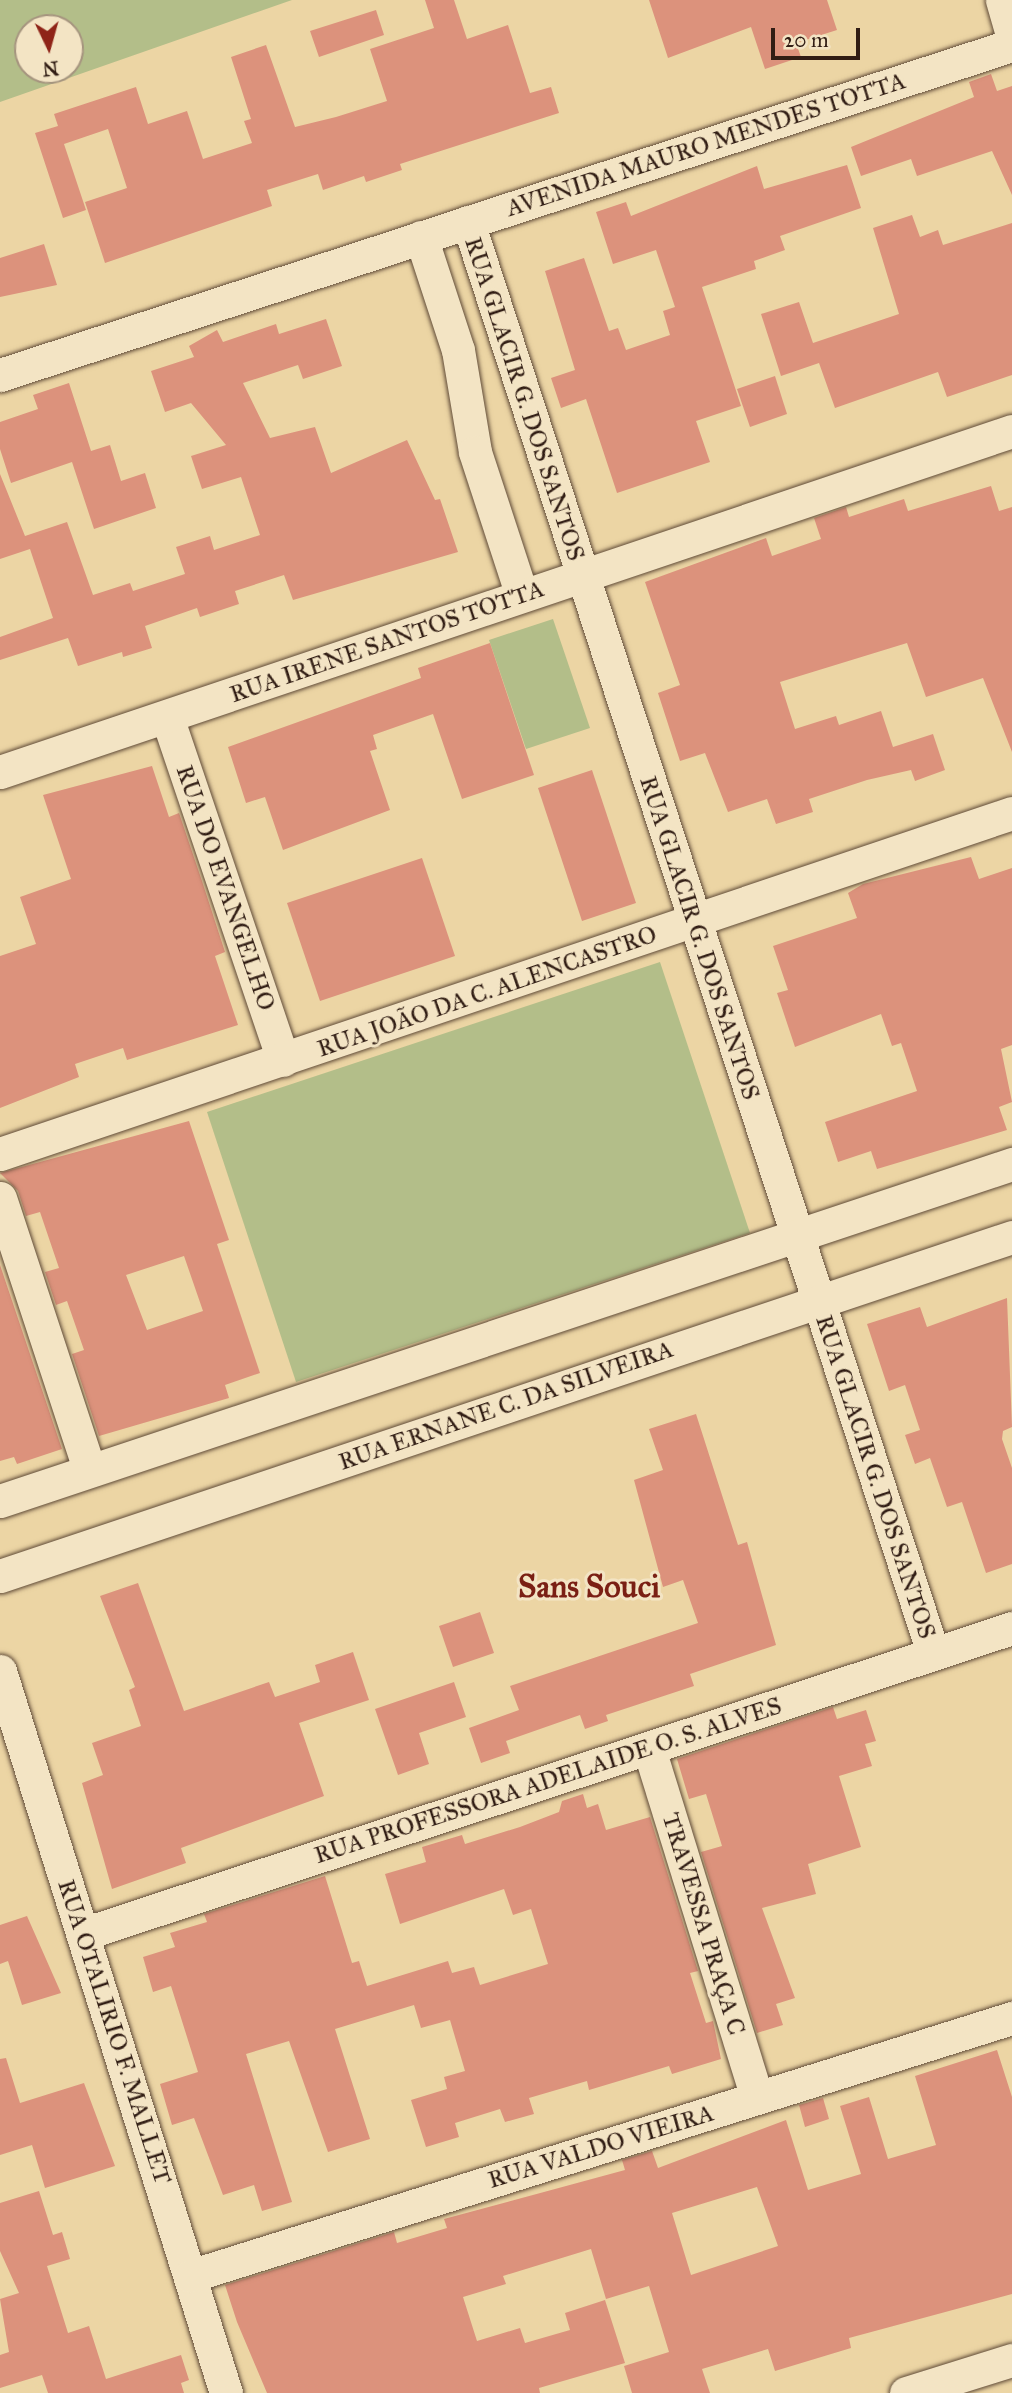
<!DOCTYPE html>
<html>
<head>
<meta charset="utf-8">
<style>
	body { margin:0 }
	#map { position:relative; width:1012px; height:2393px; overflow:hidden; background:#ecd5a4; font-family:"IM FELL Great Primer",serif }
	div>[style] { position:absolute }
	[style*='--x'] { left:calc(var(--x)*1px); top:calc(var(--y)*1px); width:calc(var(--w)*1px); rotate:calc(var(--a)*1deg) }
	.green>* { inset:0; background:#b3be89 }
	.building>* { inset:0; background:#dc927c }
	.roads { filter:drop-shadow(0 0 2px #604b38) drop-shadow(0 0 2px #604b38) }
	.minor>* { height:33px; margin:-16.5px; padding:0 16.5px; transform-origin:16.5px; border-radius:16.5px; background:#f3e4c4 }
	span { translate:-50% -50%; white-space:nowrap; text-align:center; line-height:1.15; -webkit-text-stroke:6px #f3e4c4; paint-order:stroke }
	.street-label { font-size:24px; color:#311d14 }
	.district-label { font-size:32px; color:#7a1f14; font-weight:700 }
	.north { position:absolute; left:14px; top:14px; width:70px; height:70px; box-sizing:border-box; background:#f3e4c4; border:2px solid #a5947e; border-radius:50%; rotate:175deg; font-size:19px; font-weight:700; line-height:28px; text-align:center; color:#311d14 }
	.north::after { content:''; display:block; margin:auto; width:24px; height:32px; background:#8f2418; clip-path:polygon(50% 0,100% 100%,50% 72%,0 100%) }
	.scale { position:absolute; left:771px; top:28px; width:89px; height:32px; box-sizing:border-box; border:4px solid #311d14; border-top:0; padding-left:9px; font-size:21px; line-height:24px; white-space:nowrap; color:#311d14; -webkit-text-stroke:5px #f3e4c4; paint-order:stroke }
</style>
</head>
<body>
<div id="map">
	<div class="green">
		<div style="clip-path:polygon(evenodd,0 0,292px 0,0 102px,0 0,70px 28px,70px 70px,28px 70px,28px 28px,70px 28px)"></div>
		<div style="clip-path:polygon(553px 619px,590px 728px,526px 749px,489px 640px)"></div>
		<div style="clip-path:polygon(660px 962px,750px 1233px,296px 1382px,207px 1112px)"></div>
	</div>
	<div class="building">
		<div style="clip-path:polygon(425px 0,454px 0,467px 39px,508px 25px,530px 93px,551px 87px,559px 113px,400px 164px,402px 170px,366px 182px,364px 176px,323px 190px,318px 174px,267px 190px,272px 206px,105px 263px,85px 202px,127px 188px,108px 129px,64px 144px,58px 126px,86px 210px,63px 218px,35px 133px,58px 126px,54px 114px,136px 87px,148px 124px,187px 111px,203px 159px,252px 143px,244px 121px,251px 119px,231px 57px,266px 45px,295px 127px,336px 117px,387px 101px,370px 49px,434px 28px)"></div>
		<div style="clip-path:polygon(649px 0,827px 0,837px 30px,796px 43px,801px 57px,765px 69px,751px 27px,668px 58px)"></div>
		<div style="clip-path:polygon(376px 10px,384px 35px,319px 57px,310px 31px)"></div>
		<div style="clip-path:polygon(991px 74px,997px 91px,1012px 86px,1012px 195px,992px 151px,917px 176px,911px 159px,861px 176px,851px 147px,974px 97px,969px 82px)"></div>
		<div style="clip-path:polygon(847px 165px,861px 208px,780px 236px,785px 250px,754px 261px,756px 269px,702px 287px,741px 406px,696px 421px,710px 462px,617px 493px,586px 399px,561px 408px,551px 378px,575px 370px,545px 271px,584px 258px,609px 331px,618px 328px,626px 350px,670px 335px,663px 311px,675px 307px,656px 250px,613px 264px,596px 212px,626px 202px,631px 216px,757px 166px,764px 189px)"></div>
		<div style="clip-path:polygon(912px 215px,920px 237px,938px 230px,943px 245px,1012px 223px,1012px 375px,947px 397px,938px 372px,835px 408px,819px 363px,781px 376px,761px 314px,799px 302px,813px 343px,899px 314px,873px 228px)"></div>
		<div style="clip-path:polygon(44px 244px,57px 285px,0 297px,0 258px)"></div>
		<div style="clip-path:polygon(326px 319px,342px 366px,303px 379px,298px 365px,243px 383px,270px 438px,315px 427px,331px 473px,407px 440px,435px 500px,440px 499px,458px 552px,293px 600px,284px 575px,235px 591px,239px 604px,200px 617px,197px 608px,145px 626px,152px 648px,123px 657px,122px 652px,78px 666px,68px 638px,0 660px,0 637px,53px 618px,30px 549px,0 559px,0 474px,25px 536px,67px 522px,93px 595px,130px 583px,133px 591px,185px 574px,176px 547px,210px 536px,214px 550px,260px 535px,241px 477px,202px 489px,191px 456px,226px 445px,191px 403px,165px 412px,151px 371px,194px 357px,189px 346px,217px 330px,223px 342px,276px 324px,279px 334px)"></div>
		<div style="clip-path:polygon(775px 376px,787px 414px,750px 427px,737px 389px)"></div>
		<div style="clip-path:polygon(69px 383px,91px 451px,110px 445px,121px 481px,145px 473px,156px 508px,94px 529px,72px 462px,11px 483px,0 449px,0 422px,38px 409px,33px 395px)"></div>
		<div style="clip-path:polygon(991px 486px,999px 511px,1012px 507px,1012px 752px,983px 678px,926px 697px,907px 643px,780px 682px,795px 729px,836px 716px,839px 725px,881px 711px,893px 747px,933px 734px,945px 770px,915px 781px,911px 770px,867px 780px,809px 799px,813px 812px,776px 824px,767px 799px,728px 812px,705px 753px,680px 761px,658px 693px,680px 685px,645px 582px,766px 538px,772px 556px,821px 539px,814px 518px,846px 507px,849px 517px,904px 499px,908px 511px)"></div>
		<div style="clip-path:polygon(490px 643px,534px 775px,462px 799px,433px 714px,373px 735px,377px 749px,370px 751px,390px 810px,283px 850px,265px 797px,246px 803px,228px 747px,421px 678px,418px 668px)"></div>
		<div style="clip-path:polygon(152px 766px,169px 817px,179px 813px,202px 881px,225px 952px,215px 956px,238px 1025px,127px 1060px,123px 1048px,75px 1064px,79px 1077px,0 1108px,0 956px,36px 944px,20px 897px,71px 879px,43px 795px)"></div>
		<div style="clip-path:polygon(592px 770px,636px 903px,582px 921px,538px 788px)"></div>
		<div style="clip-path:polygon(971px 857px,979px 879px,1012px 868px,1012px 1045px,1001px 1049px,1012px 1102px,999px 1107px,1007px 1130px,877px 1169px,871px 1151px,838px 1162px,825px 1122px,917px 1091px,901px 1043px,892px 1046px,881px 1014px,795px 1047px,777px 993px,788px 990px,773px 946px,857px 918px,848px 893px,863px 884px)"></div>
		<div style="clip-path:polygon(422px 858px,455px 956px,320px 1001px,287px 903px)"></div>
		<div style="clip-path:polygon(evenodd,189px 1121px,229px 1240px,217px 1244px,260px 1373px,225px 1385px,229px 1398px,99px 1436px,72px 1354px,84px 1350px,67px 1301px,56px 1305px,45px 1272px,59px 1268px,40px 1212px,26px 1216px,18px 1191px,0 1173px,189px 1121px,184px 1256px,203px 1311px,147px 1330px,126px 1275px,184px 1256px)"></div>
		<div style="clip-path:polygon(0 1265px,62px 1449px,17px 1464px,14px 1457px,0 1461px)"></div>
		<div style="clip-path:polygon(1007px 1298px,1012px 1427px,1003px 1431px,1002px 1439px,1012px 1468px,1012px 1564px,986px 1573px,962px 1502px,947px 1507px,930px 1458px,915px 1464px,905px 1435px,920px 1430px,905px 1385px,889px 1391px,867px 1324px,920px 1307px,927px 1327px)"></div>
		<div style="clip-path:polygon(696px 1414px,738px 1545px,747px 1542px,776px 1645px,690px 1674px,694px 1686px,606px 1715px,608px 1721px,585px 1729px,580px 1715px,506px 1741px,510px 1753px,481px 1763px,469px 1728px,519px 1710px,510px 1686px,698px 1623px,683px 1580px,663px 1587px,634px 1480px,663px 1470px,649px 1429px)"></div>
		<div style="clip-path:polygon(138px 1583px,184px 1711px,269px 1682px,275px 1697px,320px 1682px,315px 1665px,353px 1652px,369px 1700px,299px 1723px,324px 1796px,181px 1848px,186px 1863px,112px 1889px,82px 1783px,103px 1775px,92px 1743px,141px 1726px,129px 1690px,135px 1687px,100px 1596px)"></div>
		<div style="clip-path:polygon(480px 1612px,494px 1653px,453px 1667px,439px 1626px)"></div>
		<div style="clip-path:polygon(454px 1682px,466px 1717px,419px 1733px,429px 1764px,398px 1775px,375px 1709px)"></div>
		<div style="clip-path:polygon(833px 1707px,837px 1719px,866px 1710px,876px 1741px,865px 1744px,872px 1766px,839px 1776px,861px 1847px,808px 1864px,816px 1894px,762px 1908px,795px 1998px,776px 2004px,783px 2025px,757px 2033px,701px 1852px,722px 1846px,706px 1794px,689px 1799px,677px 1759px)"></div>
		<div style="clip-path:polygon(583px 1794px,587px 1808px,598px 1804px,606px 1830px,650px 1817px,698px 1971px,690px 1973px,706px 2023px,713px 2021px,721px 2059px,672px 2074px,669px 2066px,589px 2090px,587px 2081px,529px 2098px,534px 2114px,505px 2122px,500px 2109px,455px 2123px,459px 2137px,426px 2147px,411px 2100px,447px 2089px,444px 2077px,465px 2071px,450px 2020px,421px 2028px,414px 2005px,335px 2029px,370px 2139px,328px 2152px,289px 2041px,246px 2054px,292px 2202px,262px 2211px,254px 2185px,223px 2195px,194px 2118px,172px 2125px,160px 2084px,198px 2072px,171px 1986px,153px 1992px,143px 1957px,175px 1947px,170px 1933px,207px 1922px,204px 1914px,325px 1876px,352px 1963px,359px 1961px,367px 1986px,448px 1961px,452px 1973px,474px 1967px,480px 1985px,548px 1964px,531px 1909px,513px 1915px,504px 1889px,400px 1924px,385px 1874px,426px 1862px,422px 1847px,462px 1835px,465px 1844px,520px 1827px,559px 1812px,562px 1801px)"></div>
		<div style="clip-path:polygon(27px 1916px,61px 1993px,22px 2005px,8px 1961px,0 1964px,0 1925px)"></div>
		<div style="clip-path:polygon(evenodd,997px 2050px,1012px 2097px,1012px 2294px,849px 2338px,851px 2348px,775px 2371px,768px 2349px,702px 2369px,710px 2393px,632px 2393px,624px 2366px,669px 2352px,649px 2286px,606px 2299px,591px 2249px,503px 2276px,506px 2284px,463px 2297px,477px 2341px,520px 2328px,525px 2343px,570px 2330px,565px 2313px,605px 2300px,625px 2363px,539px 2388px,540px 2393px,267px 2393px,237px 2322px,225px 2285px,394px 2232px,397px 2243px,447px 2228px,444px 2219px,625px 2170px,622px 2160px,652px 2151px,658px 2168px,786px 2120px,808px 2190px,861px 2174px,840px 2106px,869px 2097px,888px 2159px,936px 2145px,915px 2076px,997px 2050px,757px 2187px,778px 2246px,691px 2275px,672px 2213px,757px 2187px)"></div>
		<div style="clip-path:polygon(6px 2058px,20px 2103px,84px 2083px,115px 2166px,45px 2188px,32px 2145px,0 2155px,0 2059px)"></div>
		<div style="clip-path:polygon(823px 2098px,829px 2119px,805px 2127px,799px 2105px)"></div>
		<div style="clip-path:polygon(39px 2191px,53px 2235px,62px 2232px,70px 2259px,47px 2266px,68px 2333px,89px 2326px,106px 2379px,181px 2355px,189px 2380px,181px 2383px,184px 2393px,48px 2393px,42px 2375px,0 2388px,0 2355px,9px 2352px,0 2299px,19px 2293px,0 2251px,0 2203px)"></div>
	</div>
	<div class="roads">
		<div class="minor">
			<div style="--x:1002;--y:0;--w:36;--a:74"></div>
			<div style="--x:468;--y:222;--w:1505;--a:72"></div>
			<div style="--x:421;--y:237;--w:119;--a:71.9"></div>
			<div style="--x:458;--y:350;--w:103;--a:80.5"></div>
			<div style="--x:475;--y:452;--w:151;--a:71.9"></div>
			<div style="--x:0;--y:375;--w:1064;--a:-18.06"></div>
			<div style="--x:167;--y:717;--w:362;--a:71.3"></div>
			<div style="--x:0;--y:772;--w:1068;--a:-18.62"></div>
			<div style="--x:0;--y:1154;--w:1068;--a:-18.62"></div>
			<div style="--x:0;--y:1198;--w:287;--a:71.8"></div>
			<div style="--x:0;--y:1501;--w:1067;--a:-18.42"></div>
			<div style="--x:0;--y:1576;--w:1067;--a:-18.52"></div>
			<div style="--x:0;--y:1671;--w:757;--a:72.62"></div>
			<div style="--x:649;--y:1749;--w:365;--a:72.8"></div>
			<div style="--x:83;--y:1934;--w:978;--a:-18.23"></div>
			<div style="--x:190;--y:2276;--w:862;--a:-17.43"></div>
			<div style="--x:906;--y:2393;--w:111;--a:-17.3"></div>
		</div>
	</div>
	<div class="street-label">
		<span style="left:706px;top:145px;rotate:-18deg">AVENIDA MAURO MENDES TOTTA</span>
		<span style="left:524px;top:399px;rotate:72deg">RUA GLACIR G. DOS SANTOS</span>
		<span style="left:387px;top:642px;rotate:-19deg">RUA IRENE SANTOS TOTTA</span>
		<span style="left:225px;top:888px;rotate:71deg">RUA DO EVANGELHO</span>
		<span style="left:699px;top:938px;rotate:72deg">RUA GLACIR G. DOS SANTOS</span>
		<span style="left:487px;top:992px;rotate:-19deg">RUA JOÃO DA C. ALENCASTRO</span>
		<span style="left:506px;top:1406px;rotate:-19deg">RUA ERNANE C. DA SILVEIRA</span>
		<span style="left:875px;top:1477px;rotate:72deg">RUA GLACIR G. DOS SANTOS</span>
		<span style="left:548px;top:1781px;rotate:-18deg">RUA PROFESSORA ADELAIDE O. S. ALVES</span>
		<span style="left:703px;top:1924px;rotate:73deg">TRAVESSA PRAÇA C</span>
		<span style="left:114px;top:2032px;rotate:72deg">RUA OTALIRIO F. MALLET</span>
		<span style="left:601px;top:2147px;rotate:-17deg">RUA VALDO VIEIRA</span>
	</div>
	<div class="district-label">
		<span style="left:589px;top:1587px">Sans Souci</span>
	</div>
	<div class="north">N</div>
	<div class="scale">20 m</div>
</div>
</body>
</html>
